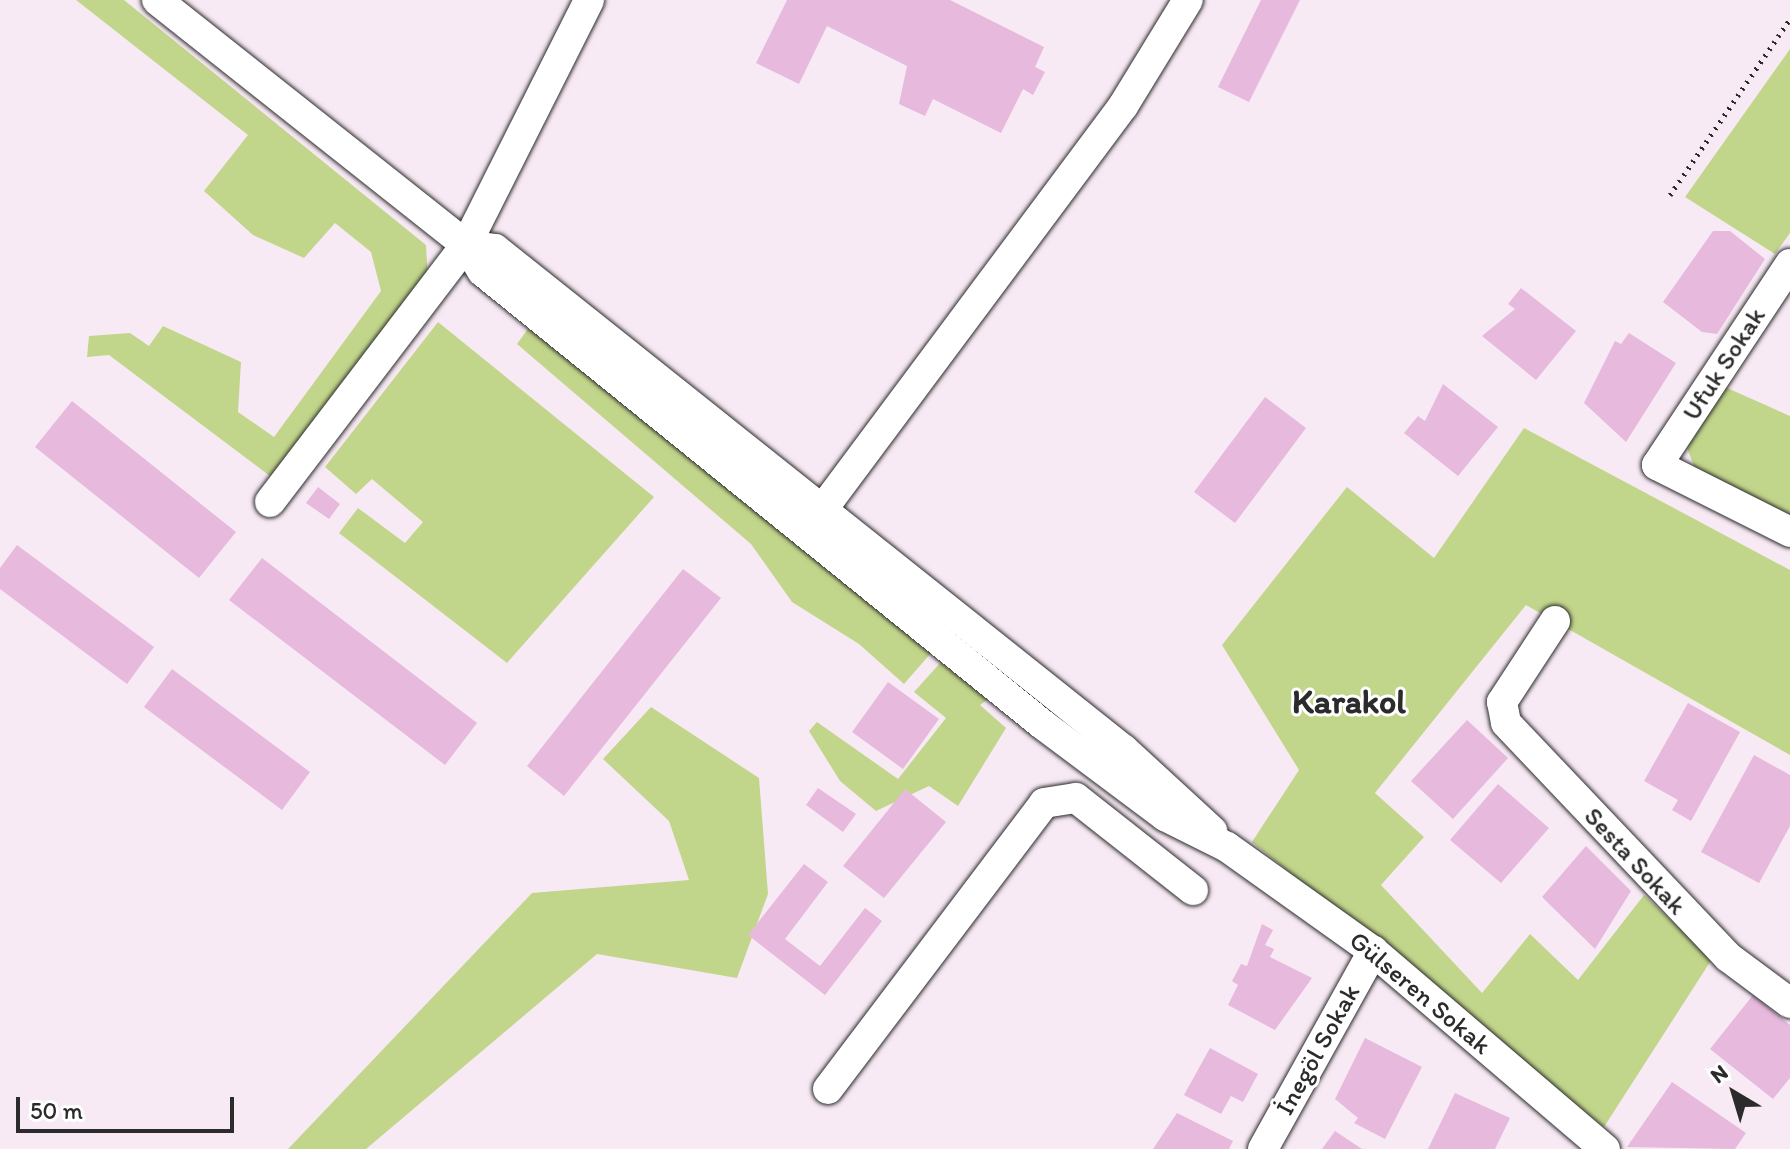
<!DOCTYPE html>
<html>
<head>
<meta charset="utf-8">
<style>
	body { margin:0 }
	#map { position:relative; width:1790px; height:1149px; overflow:hidden; background:#f8eaf5; font-family:Itim,sans-serif }
	div>[style] { position:absolute }
	[style*='--x'] { left:calc(var(--x)*1px); top:calc(var(--y)*1px); width:calc(var(--w)*1px); rotate:calc(var(--a)*1deg) }
	.green>* { inset:0; background:#c2d68b }
	.building>* { inset:0; background:#e6b9dd }
	.path>* { height:5px; margin-top:-2.5px; transform-origin:0; background:repeating-linear-gradient(90deg,#2b2b2b 0 2px,transparent 0 8px) }
	.roads { filter:drop-shadow(0 0 2px #2b2b2b) drop-shadow(0 0 2px #2b2b2b) }
	.minor>* { height:30px; margin:-15px; padding:0 15px; transform-origin:15px; border-radius:15px; background:#fff }
	span { translate:-50% -50%; white-space:nowrap; text-align:center; line-height:1.15; -webkit-text-stroke:6px #fff; paint-order:stroke }
	.street-label { font-size:26px; color:#2b2b2b }
	.district-label { font-size:34px; color:#2b2b2b; font-weight:700 }
	.north { position:absolute; left:1694px; top:1053px; width:80px; height:80px; -webkit-text-stroke:6px #fff; paint-order:stroke; rotate:322deg; font-size:22px; font-weight:700; line-height:32px; text-align:center; color:#2b2b2b }
	.north::after { content:''; display:block; margin:auto; width:28px; height:36px; background:#2b2b2b; clip-path:polygon(50% 0,100% 100%,50% 72%,0 100%) }
	.scale { position:absolute; left:16px; top:1097px; width:218px; height:36px; box-sizing:border-box; border:4px solid #2b2b2b; border-top:0; padding-left:10px; font-size:24px; line-height:28px; white-space:nowrap; color:#2b2b2b; -webkit-text-stroke:6px #fff; paint-order:stroke }
</style>
</head>
<body>
<div id="map">
	<div class="green">
		<div style="clip-path:polygon(76px 0,124px 0,426px 245px,428px 281px,270px 476px,109px 355px,87px 357px,89px 336px,130px 333px,149px 346px,163px 326px,241px 362px,238px 412px,274px 437px,381px 291px,371px 252px,335px 223px,304px 258px,253px 235px,204px 191px,248px 135px)"></div>
		<div style="clip-path:polygon(1790px 49px,1790px 233px,1775px 254px,1685px 197px)"></div>
		<div style="clip-path:polygon(438px 322px,654px 497px,507px 663px,339px 533px,358px 508px,405px 543px,423px 522px,372px 479px,356px 494px,325px 467px)"></div>
		<div style="clip-path:polygon(530px 326px,931px 653px,904px 684px,859px 644px,792px 602px,751px 544px,517px 344px)"></div>
		<div style="clip-path:polygon(1725px 387px,1790px 416px,1790px 518px,1696px 471px,1687px 448px)"></div>
		<div style="clip-path:polygon(1524px 428px,1790px 570px,1790px 755px,1526px 605px,1375px 793px,1424px 837px,1381px 885px,1482px 993px,1530px 934px,1578px 980px,1644px 895px,1712px 959px,1604px 1127px,1252px 842px,1299px 770px,1222px 645px,1347px 487px,1434px 558px)"></div>
		<div style="clip-path:polygon(941px 662px,990px 698px,980px 705px,1006px 728px,958px 806px,929px 786px,876px 811px,840px 781px,809px 731px,817px 722px,898px 779px,946px 718px,914px 692px)"></div>
		<div style="clip-path:polygon(651px 707px,759px 778px,768px 894px,737px 978px,597px 954px,366px 1149px,288px 1149px,532px 893px,689px 880px,669px 821px,603px 759px)"></div>
	</div>
	<div class="building">
		<div style="clip-path:polygon(787px 0,950px 0,1044px 47px,1035px 67px,1045px 72px,1033px 95px,1023px 89px,1001px 133px,933px 99px,925px 116px,899px 104px,907px 66px,827px 26px,799px 84px,756px 63px)"></div>
		<div style="clip-path:polygon(1261px 0,1300px 0,1249px 102px,1218px 87px)"></div>
		<div style="clip-path:polygon(1713px 231px,1730px 231px,1765px 259px,1717px 334px,1702px 332px,1663px 302px)"></div>
		<div style="clip-path:polygon(1521px 288px,1576px 331px,1536px 380px,1482px 336px,1515px 309px,1508px 304px)"></div>
		<div style="clip-path:polygon(1629px 333px,1676px 363px,1626px 442px,1584px 403px,1615px 341px,1621px 344px)"></div>
		<div style="clip-path:polygon(1443px 384px,1498px 427px,1458px 476px,1404px 433px,1418px 416px,1425px 421px)"></div>
		<div style="clip-path:polygon(1265px 397px,1306px 428px,1235px 523px,1194px 492px)"></div>
		<div style="clip-path:polygon(72px 401px,236px 532px,199px 578px,35px 447px)"></div>
		<div style="clip-path:polygon(318px 487px,340px 504px,329px 519px,306px 503px)"></div>
		<div style="clip-path:polygon(17px 545px,154px 647px,127px 684px,0 589px,0 568px)"></div>
		<div style="clip-path:polygon(262px 558px,477px 723px,445px 765px,229px 600px)"></div>
		<div style="clip-path:polygon(683px 569px,721px 598px,564px 796px,527px 766px)"></div>
		<div style="clip-path:polygon(172px 669px,310px 772px,282px 810px,144px 707px)"></div>
		<div style="clip-path:polygon(888px 682px,939px 719px,903px 769px,852px 732px)"></div>
		<div style="clip-path:polygon(1688px 703px,1740px 732px,1691px 821px,1672px 810px,1678px 800px,1644px 781px)"></div>
		<div style="clip-path:polygon(1467px 720px,1508px 758px,1453px 819px,1411px 781px)"></div>
		<div style="clip-path:polygon(1754px 755px,1790px 775px,1790px 826px,1759px 883px,1701px 852px)"></div>
		<div style="clip-path:polygon(1498px 784px,1549px 828px,1501px 883px,1450px 840px)"></div>
		<div style="clip-path:polygon(818px 788px,856px 814px,843px 832px,806px 805px)"></div>
		<div style="clip-path:polygon(905px 789px,946px 822px,884px 898px,843px 866px)"></div>
		<div style="clip-path:polygon(1586px 846px,1631px 891px,1595px 949px,1542px 897px)"></div>
		<div style="clip-path:polygon(804px 864px,828px 882px,785px 939px,820px 966px,865px 908px,882px 921px,825px 995px,748px 935px)"></div>
		<div style="clip-path:polygon(1262px 924px,1273px 930px,1265px 945px,1274px 949px,1270px 957px,1312px 978px,1275px 1030px,1228px 1005px,1238px 985px,1232px 981px,1241px 964px,1247px 966px)"></div>
		<div style="clip-path:polygon(1753px 995px,1790px 1025px,1790px 1078px,1773px 1099px,1710px 1049px)"></div>
		<div style="clip-path:polygon(1365px 1038px,1422px 1067px,1385px 1139px,1354px 1123px,1358px 1118px,1335px 1099px)"></div>
		<div style="clip-path:polygon(1210px 1048px,1258px 1074px,1243px 1102px,1231px 1096px,1221px 1114px,1184px 1095px)"></div>
		<div style="clip-path:polygon(1672px 1082px,1746px 1133px,1735px 1149px,1627px 1147px)"></div>
		<div style="clip-path:polygon(1455px 1093px,1510px 1118px,1495px 1149px,1428px 1149px)"></div>
		<div style="clip-path:polygon(1177px 1113px,1233px 1141px,1229px 1149px,1153px 1149px)"></div>
		<div style="clip-path:polygon(1335px 1131px,1362px 1149px,1322px 1149px)"></div>
	</div>
	<div class="path">
		<div style="--x:1670;--y:195;--w:213;--a:-55.7"></div>
	</div>
	<div class="roads">
		<div class="minor">
			<div style="--x:157;--y:0;--w:394;--a:38.4"></div>
			<div style="--x:466;--y:245;--w:31;--a:58"></div>
			<div style="--x:482;--y:271;--w:720;--a:38.97"></div>
			<div style="--x:1042;--y:724;--w:154;--a:36.8"></div>
			<div style="--x:1165;--y:816;--w:69;--a:26.6"></div>
			<div style="--x:1227;--y:847;--w:179;--a:35.5"></div>
			<div style="--x:1373;--y:951;--w:305;--a:40.5"></div>
			<div style="--x:466;--y:245;--w:29;--a:8"></div>
			<div style="--x:495;--y:249;--w:804;--a:38.54"></div>
			<div style="--x:1124;--y:750;--w:120;--a:42.6"></div>
			<div style="--x:1790;--y:264;--w:241;--a:123.5"></div>
			<div style="--x:1657;--y:465;--w:149;--a:26.7"></div>
			<div style="--x:270;--y:502;--w:323;--a:-52.7"></div>
			<div style="--x:466;--y:245;--w:274;--a:-63.3"></div>
			<div style="--x:822;--y:510;--w:504;--a:-53.31"></div>
			<div style="--x:1123;--y:106;--w:124;--a:-58.5"></div>
			<div style="--x:1555;--y:621;--w:97;--a:123.2"></div>
			<div style="--x:1502;--y:702;--w:21;--a:79"></div>
			<div style="--x:1506;--y:723;--w:323;--a:46.5"></div>
			<div style="--x:1728;--y:957;--w:77;--a:36.6"></div>
			<div style="--x:828;--y:1089;--w:358;--a:-52.9"></div>
			<div style="--x:1044;--y:803;--w:32;--a:-9"></div>
			<div style="--x:1076;--y:798;--w:149;--a:38.2"></div>
			<div style="--x:1263;--y:1149;--w:227;--a:-60.9"></div>
		</div>
	</div>
	<div class="street-label">
		<span style="left:1724px;top:364px;rotate:-57deg">Ufuk Sokak</span>
		<span style="left:1635px;top:861px;rotate:47deg">Sesta Sokak</span>
		<span style="left:1420px;top:993px;rotate:40deg">Gülseren Sokak</span>
		<span style="left:1318px;top:1050px;rotate:-61deg">İnegöl Sokak</span>
	</div>
	<div class="district-label">
		<span style="left:1349px;top:702px">Karakol</span>
	</div>
	<div class="north">N</div>
	<div class="scale">50 m</div>
</div>
</body>
</html>
